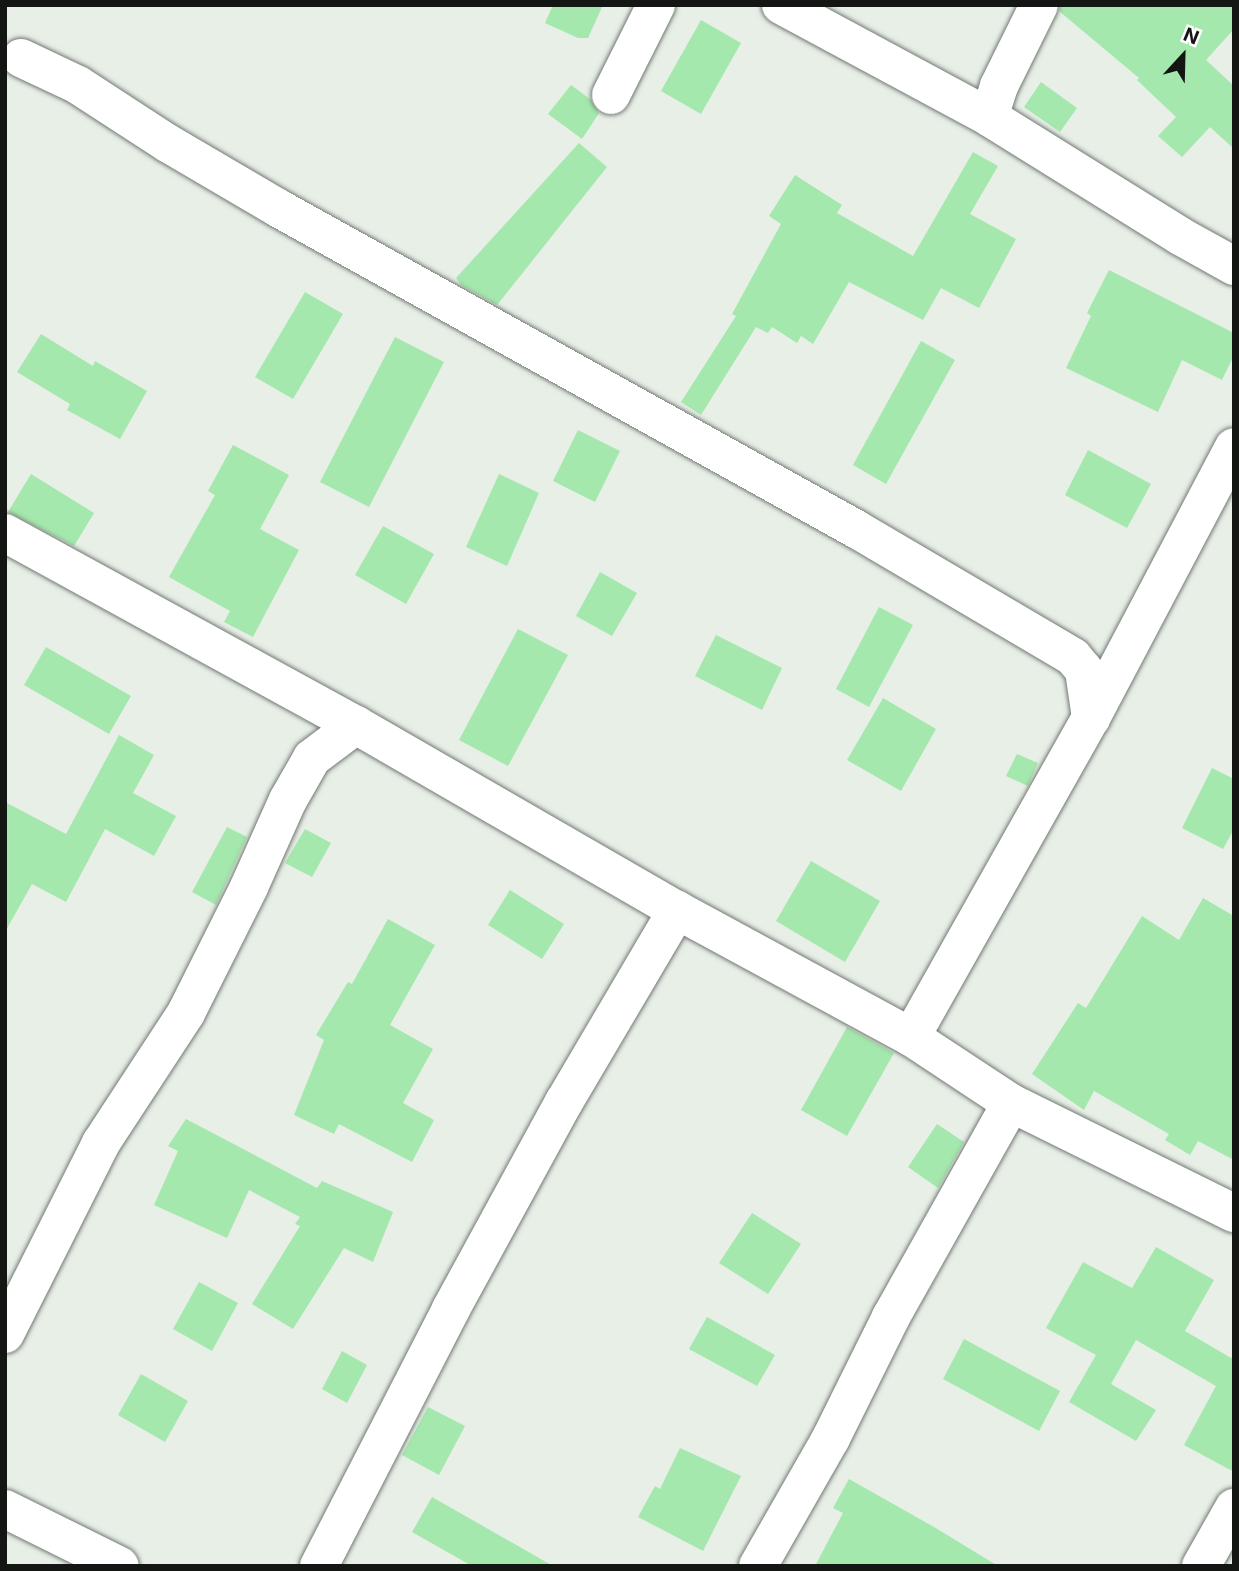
<!DOCTYPE html>
<html>
<head>
<meta charset="utf-8">
<style>
	body { margin:0 }
	#map { position:relative; width:1239px; height:1571px; overflow:hidden; background:#e7efe7; font-family:Inter,sans-serif }
	div>[style] { position:absolute }
	[style*='--x'] { left:calc(var(--x)*1px); top:calc(var(--y)*1px); width:calc(var(--w)*1px); rotate:calc(var(--a)*1deg) }
	.building>* { inset:0; background:#a4e8ad }
	.roads { filter:drop-shadow(0 0 2px #727973) drop-shadow(0 0 2px #727973) }
	.minor>* { height:38px; margin:-19px; padding:0 19px; transform-origin:19px; border-radius:19px; background:#fff }
	span { translate:-50% -50%; white-space:nowrap; text-align:center; line-height:1.15; -webkit-text-stroke:5px #fff; paint-order:stroke }
	.frame { position:absolute; inset:0; border:7px solid #131613; pointer-events:none }
	.north { position:absolute; left:1148px; top:21px; width:70px; height:70px; -webkit-text-stroke:5px #fff; paint-order:stroke; rotate:22deg; font-size:19px; font-weight:700; line-height:28px; text-align:center; color:#131613 }
	.north::after { content:''; display:block; margin:auto; width:24px; height:32px; background:#131613; clip-path:polygon(50% 0,100% 100%,50% 72%,0 100%) }
</style>
</head>
<body>
<div id="map">
	<div class="building">
		<div style="clip-path:polygon(553px 5px,603px 5px,588px 38px,578px 38px,545px 23px)"></div>
		<div style="clip-path:polygon(1061px 5px,1234px 5px,1234px 29px,1206px 60px,1234px 86px,1234px 149px,1210px 127px,1182px 157px,1158px 136px,1176px 117px,1137px 80px,1139px 78px,1059px 11px)"></div>
		<div style="clip-path:polygon(701px 20px,741px 43px,701px 114px,661px 91px)"></div>
		<div style="clip-path:polygon(1041px 82px,1077px 108px,1060px 132px,1024px 107px)"></div>
		<div style="clip-path:polygon(571px 85px,590px 99px,599px 113px,582px 139px,548px 114px)"></div>
		<div style="clip-path:polygon(579px 143px,607px 167px,497px 305px,461px 285px,456px 278px)"></div>
		<div style="clip-path:polygon(973px 152px,998px 166px,970px 214px,1016px 239px,979px 308px,941px 288px,923px 320px,849px 282px,813px 344px,801px 336px,797px 343px,772px 327px,768px 333px,756px 327px,701px 415px,681px 402px,736px 316px,732px 314px,781px 224px,769px 216px,795px 175px,842px 205px,837px 213px,913px 256px)"></div>
		<div style="clip-path:polygon(1109px 270px,1234px 333px,1234px 355px,1222px 380px,1182px 360px,1158px 412px,1066px 368px,1091px 316px,1087px 313px)"></div>
		<div style="clip-path:polygon(305px 292px,343px 314px,293px 399px,255px 377px)"></div>
		<div style="clip-path:polygon(41px 334px,93px 366px,95px 361px,147px 391px,120px 439px,67px 410px,70px 404px,17px 372px)"></div>
		<div style="clip-path:polygon(395px 337px,444px 362px,369px 507px,320px 482px)"></div>
		<div style="clip-path:polygon(921px 341px,955px 360px,886px 484px,853px 465px)"></div>
		<div style="clip-path:polygon(578px 430px,620px 451px,595px 502px,553px 481px)"></div>
		<div style="clip-path:polygon(233px 445px,289px 475px,260px 529px,299px 550px,253px 637px,224px 622px,230px 611px,169px 577px,215px 495px,208px 491px)"></div>
		<div style="clip-path:polygon(1088px 450px,1151px 484px,1127px 528px,1065px 495px)"></div>
		<div style="clip-path:polygon(31px 474px,94px 513px,74px 546px,8px 512px)"></div>
		<div style="clip-path:polygon(499px 474px,539px 493px,507px 566px,466px 547px)"></div>
		<div style="clip-path:polygon(383px 526px,434px 554px,406px 604px,355px 575px)"></div>
		<div style="clip-path:polygon(600px 572px,637px 593px,612px 636px,576px 616px)"></div>
		<div style="clip-path:polygon(879px 607px,913px 625px,869px 707px,836px 689px)"></div>
		<div style="clip-path:polygon(518px 629px,568px 655px,508px 766px,459px 740px)"></div>
		<div style="clip-path:polygon(716px 635px,782px 668px,762px 710px,695px 676px)"></div>
		<div style="clip-path:polygon(46px 647px,131px 696px,109px 734px,24px 685px)"></div>
		<div style="clip-path:polygon(883px 698px,936px 729px,901px 791px,847px 760px)"></div>
		<div style="clip-path:polygon(119px 735px,154px 755px,133px 793px,176px 816px,154px 856px,105px 829px,66px 902px,32px 884px,5px 932px,5px 802px,66px 834px)"></div>
		<div style="clip-path:polygon(1017px 754px,1038px 763px,1028px 786px,1006px 776px)"></div>
		<div style="clip-path:polygon(1212px 768px,1234px 779px,1234px 829px,1223px 849px,1182px 828px)"></div>
		<div style="clip-path:polygon(227px 827px,247px 837px,216px 905px,192px 892px)"></div>
		<div style="clip-path:polygon(305px 829px,331px 843px,312px 877px,285px 863px)"></div>
		<div style="clip-path:polygon(811px 861px,880px 901px,845px 962px,776px 921px)"></div>
		<div style="clip-path:polygon(510px 890px,564px 924px,542px 959px,488px 925px)"></div>
		<div style="clip-path:polygon(1203px 898px,1234px 916px,1234px 1160px,1198px 1141px,1190px 1155px,1165px 1140px,1169px 1134px,1094px 1091px,1084px 1110px,1032px 1074px,1078px 1003px,1086px 1008px,1142px 916px,1179px 940px)"></div>
		<div style="clip-path:polygon(388px 919px,435px 945px,390px 1025px,433px 1049px,403px 1103px,434px 1120px,412px 1162px,339px 1124px,334px 1134px,294px 1115px,324px 1040px,316px 1035px,348px 982px,352px 984px)"></div>
		<div style="clip-path:polygon(847px 1027px,894px 1053px,847px 1136px,801px 1110px)"></div>
		<div style="clip-path:polygon(186px 1119px,317px 1188px,322px 1181px,393px 1212px,373px 1262px,344px 1248px,293px 1329px,252px 1304px,300px 1226px,295px 1224px,300px 1217px,249px 1190px,227px 1238px,154px 1205px,178px 1151px,168px 1146px)"></div>
		<div style="clip-path:polygon(937px 1124px,964px 1142px,938px 1188px,908px 1167px)"></div>
		<div style="clip-path:polygon(752px 1213px,801px 1244px,768px 1294px,719px 1263px)"></div>
		<div style="clip-path:polygon(1156px 1247px,1214px 1280px,1185px 1331px,1231px 1358px,1234px 1354px,1234px 1472px,1184px 1445px,1216px 1386px,1136px 1340px,1111px 1384px,1156px 1410px,1136px 1441px,1069px 1402px,1096px 1355px,1046px 1328px,1083px 1262px,1132px 1288px)"></div>
		<div style="clip-path:polygon(199px 1282px,238px 1303px,212px 1351px,173px 1329px)"></div>
		<div style="clip-path:polygon(707px 1317px,775px 1355px,757px 1386px,689px 1349px)"></div>
		<div style="clip-path:polygon(964px 1339px,1060px 1391px,1039px 1431px,943px 1379px)"></div>
		<div style="clip-path:polygon(342px 1351px,367px 1365px,347px 1403px,322px 1389px)"></div>
		<div style="clip-path:polygon(141px 1374px,188px 1401px,165px 1442px,118px 1415px)"></div>
		<div style="clip-path:polygon(428px 1407px,465px 1426px,439px 1475px,402px 1455px)"></div>
		<div style="clip-path:polygon(680px 1448px,741px 1476px,703px 1551px,638px 1517px,655px 1486px,660px 1489px)"></div>
		<div style="clip-path:polygon(849px 1479px,934px 1527px,998px 1566px,815px 1566px,843px 1513px,833px 1508px)"></div>
		<div style="clip-path:polygon(432px 1497px,553px 1566px,472px 1566px,412px 1532px)"></div>
	</div>
	<div class="roads">
		<div class="minor">
			<div style="--x:781;--y:5;--w:236;--a:28.3"></div>
			<div style="--x:989;--y:117;--w:225;--a:31.9"></div>
			<div style="--x:1180;--y:236;--w:62;--a:29.1"></div>
			<div style="--x:21;--y:58;--w:63;--a:25.3"></div>
			<div style="--x:78;--y:85;--w:108;--a:33"></div>
			<div style="--x:169;--y:144;--w:126;--a:30.4"></div>
			<div style="--x:278;--y:208;--w:661;--a:29.05"></div>
			<div style="--x:856;--y:529;--w:252;--a:30.5"></div>
			<div style="--x:1073;--y:657;--w:17;--a:50"></div>
			<div style="--x:1084;--y:670;--w:49;--a:81.7"></div>
			<div style="--x:611;--y:95;--w:101;--a:-63.4"></div>
			<div style="--x:989;--y:117;--w:33;--a:-72"></div>
			<div style="--x:999;--y:86;--w:90;--a:-63.7"></div>
			<div style="--x:5;--y:533;--w:400;--a:28.7"></div>
			<div style="--x:356;--y:725;--w:370;--a:30"></div>
			<div style="--x:677;--y:910;--w:266;--a:28.5"></div>
			<div style="--x:911;--y:1037;--w:120;--a:33.4"></div>
			<div style="--x:1011;--y:1103;--w:249;--a:26.3"></div>
			<div style="--x:911;--y:1037;--w:366;--a:-60.6"></div>
			<div style="--x:1091;--y:718;--w:306;--a:-62.2"></div>
			<div style="--x:5;--y:1334;--w:214;--a:-63.3"></div>
			<div style="--x:101;--y:1143;--w:155;--a:-56.8"></div>
			<div style="--x:186;--y:1013;--w:141;--a:-63.4"></div>
			<div style="--x:249;--y:887;--w:95;--a:-65.9"></div>
			<div style="--x:288;--y:800;--w:48;--a:-60.3"></div>
			<div style="--x:312;--y:758;--w:55;--a:-36.9"></div>
			<div style="--x:5;--y:1509;--w:128;--a:26.4"></div>
			<div style="--x:319;--y:1566;--w:289;--a:-62.8"></div>
			<div style="--x:451;--y:1309;--w:236;--a:-61.4"></div>
			<div style="--x:564;--y:1102;--w:223;--a:-59.5"></div>
			<div style="--x:758;--y:1566;--w:147;--a:-60.3"></div>
			<div style="--x:831;--y:1438;--w:135;--a:-63.6"></div>
			<div style="--x:891;--y:1317;--w:245;--a:-60.7"></div>
			<div style="--x:1201;--y:1566;--w:67;--a:-60.4"></div>
		</div>
	</div>
	<div class="frame"></div>
	<div class="north">N</div>
</div>
</body>
</html>
